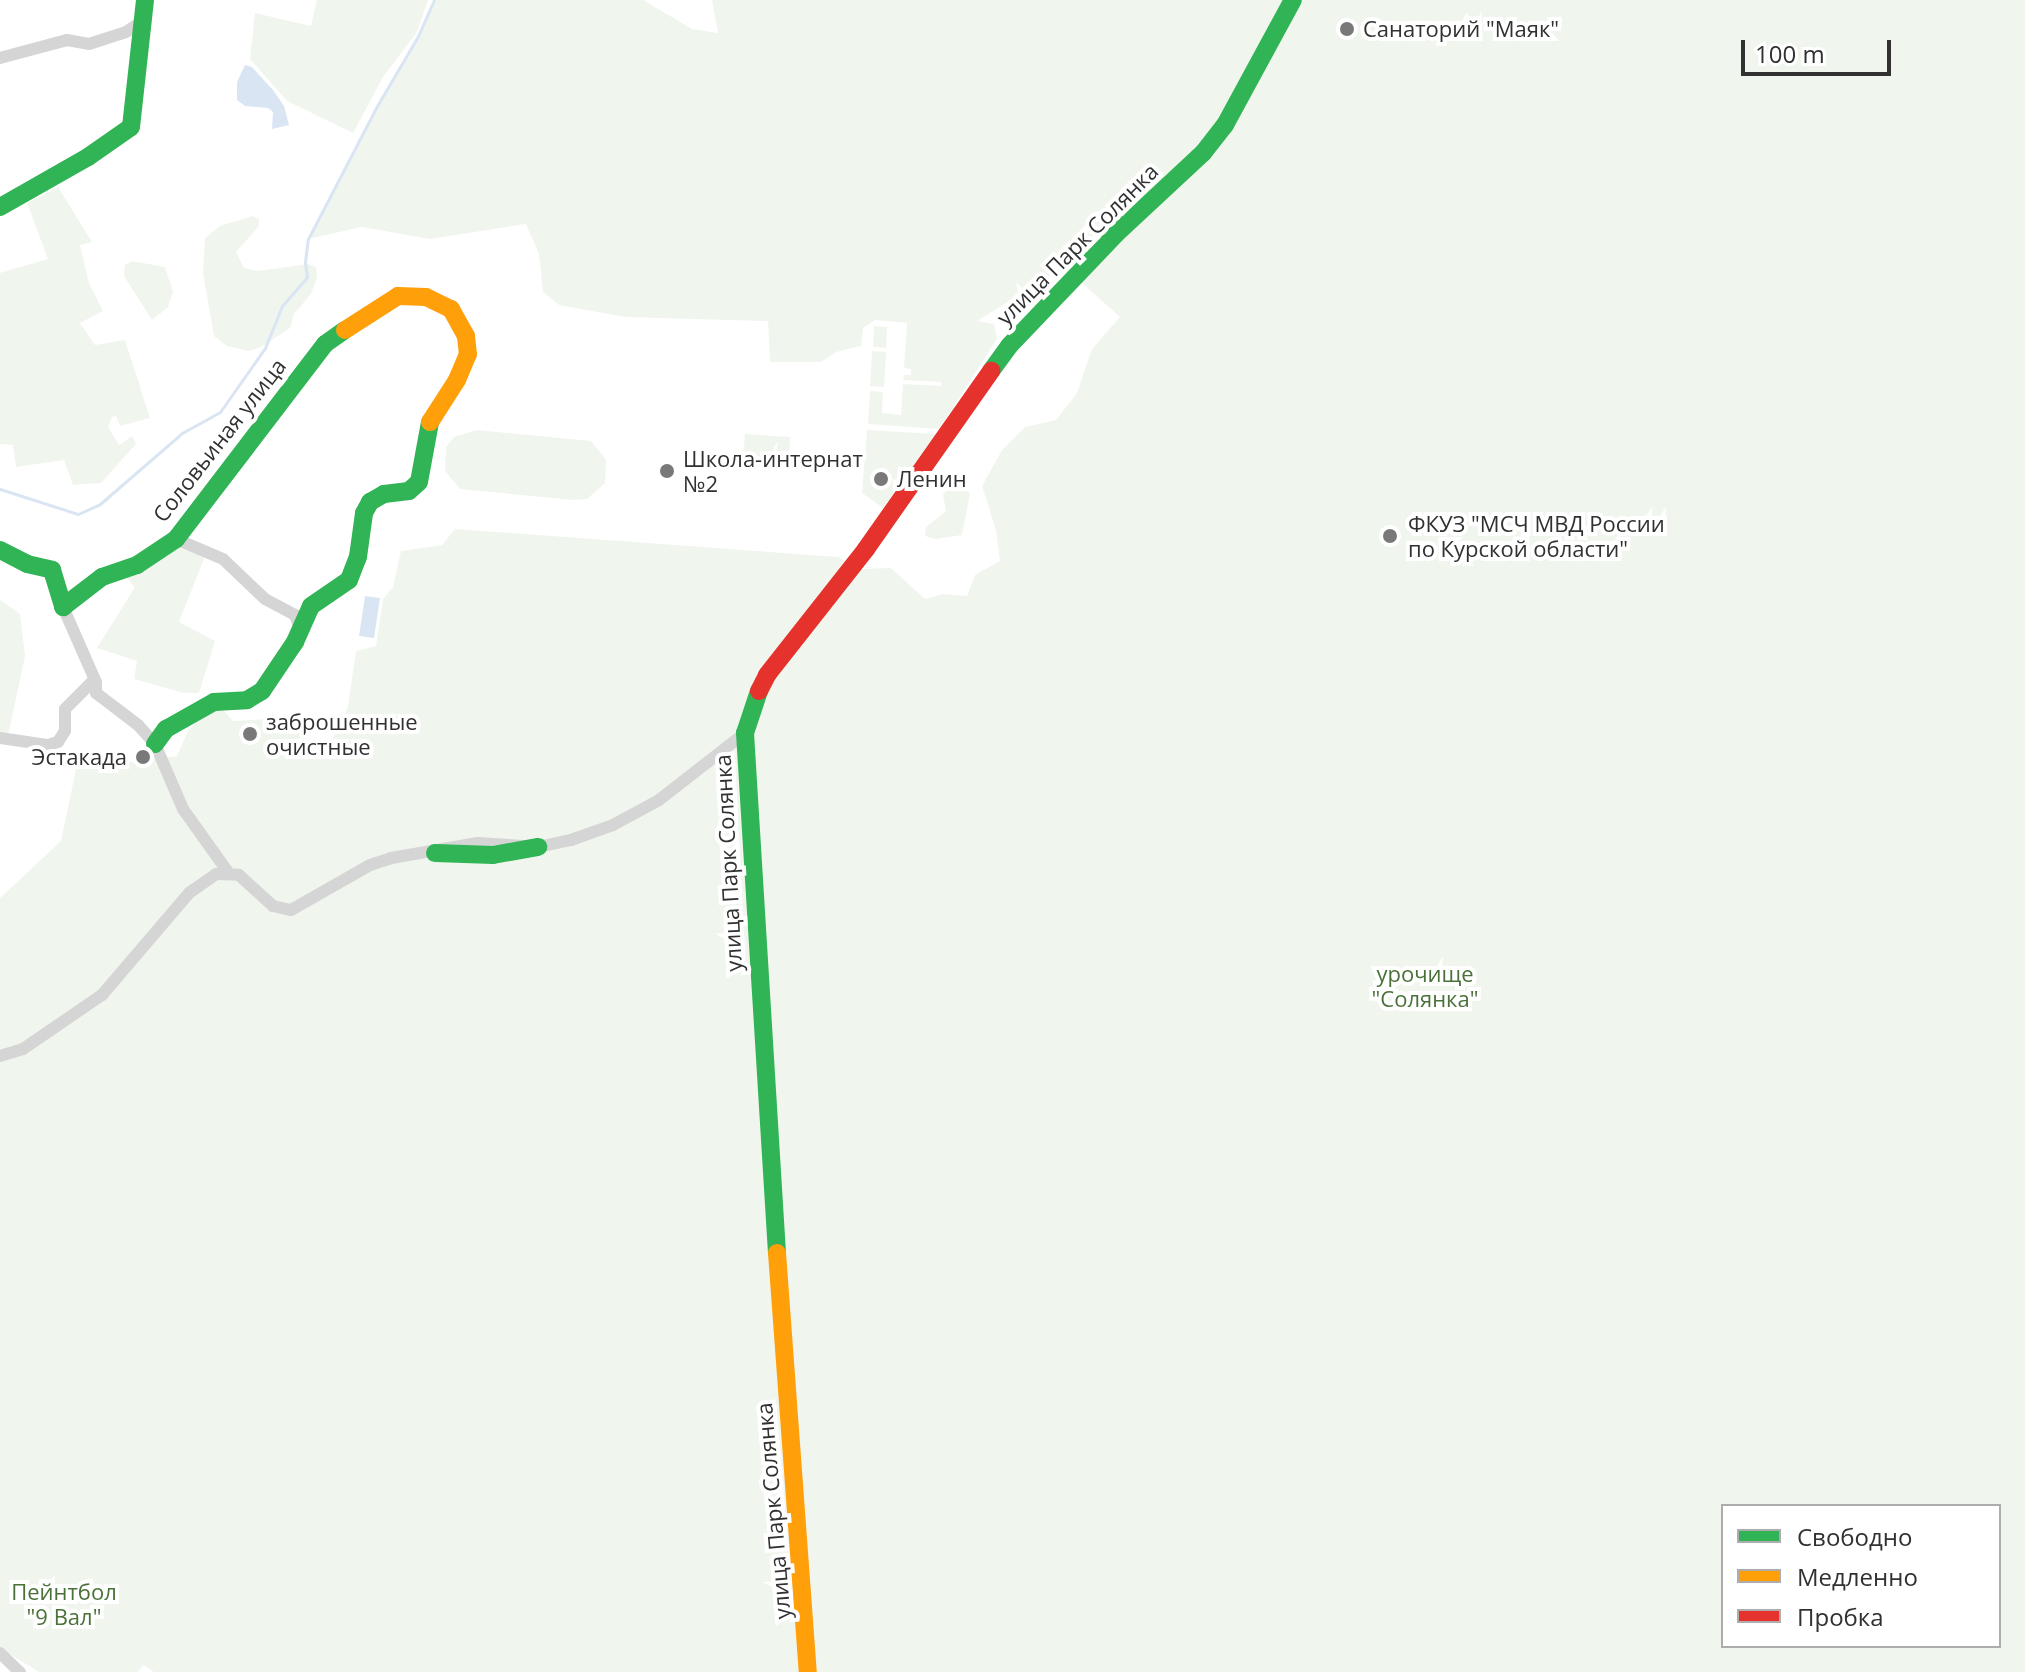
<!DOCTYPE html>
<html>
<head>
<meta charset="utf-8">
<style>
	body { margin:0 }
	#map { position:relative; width:2025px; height:1672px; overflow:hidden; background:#fff; font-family:"Open Sans",sans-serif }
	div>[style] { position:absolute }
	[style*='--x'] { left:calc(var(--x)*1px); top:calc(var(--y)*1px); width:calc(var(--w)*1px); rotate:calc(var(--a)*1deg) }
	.green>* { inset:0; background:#f0f6ed }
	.water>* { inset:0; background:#dae5f4 }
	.stream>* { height:3px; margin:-1.5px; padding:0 1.5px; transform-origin:1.5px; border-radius:1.5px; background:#dae5f4 }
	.street>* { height:12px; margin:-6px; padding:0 6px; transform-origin:6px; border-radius:6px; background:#d5d5d5 }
	.fast>* { height:18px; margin:-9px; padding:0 9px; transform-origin:9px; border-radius:9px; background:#30b455 }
	.slow>* { height:18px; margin:-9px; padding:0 9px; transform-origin:9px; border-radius:9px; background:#ff9f0a }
	.jam>* { height:18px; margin:-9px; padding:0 9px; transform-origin:9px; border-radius:9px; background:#e5322d }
	.dots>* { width:22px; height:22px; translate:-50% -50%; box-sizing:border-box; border:4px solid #fff; border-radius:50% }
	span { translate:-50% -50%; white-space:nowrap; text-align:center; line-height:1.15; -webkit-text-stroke:8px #fff; paint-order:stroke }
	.poi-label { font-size:22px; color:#313131 }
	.left { translate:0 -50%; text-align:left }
	.right { translate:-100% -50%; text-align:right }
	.street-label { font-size:22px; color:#313131 }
	.park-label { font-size:22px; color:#4a713a }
	.legend { position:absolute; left:1721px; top:1504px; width:280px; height:144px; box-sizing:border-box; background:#fff; border:2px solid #adadad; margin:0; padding:10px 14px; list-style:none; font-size:24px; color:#313131 }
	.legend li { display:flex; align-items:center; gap:16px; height:40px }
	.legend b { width:40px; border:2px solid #adadad }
	.scale { position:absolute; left:1741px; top:40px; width:150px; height:36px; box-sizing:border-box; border:4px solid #313131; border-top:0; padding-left:10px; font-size:24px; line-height:28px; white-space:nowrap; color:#313131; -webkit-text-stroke:6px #fff; paint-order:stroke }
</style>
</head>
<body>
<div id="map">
	<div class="green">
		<div style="clip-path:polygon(317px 0,428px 0,417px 32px,383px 77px,353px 133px,287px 101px,250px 59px,255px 13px,311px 26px)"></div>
		<div style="clip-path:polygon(evenodd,434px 0,643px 0,692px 29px,718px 33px,712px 0,2025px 0,2025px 1672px,154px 1672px,143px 1665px,138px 1672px,39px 1672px,0 1648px,0 898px,61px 841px,76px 769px,177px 756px,188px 731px,216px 702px,233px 721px,269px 719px,328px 748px,348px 707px,356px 651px,376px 646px,383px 599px,393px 587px,401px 551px,442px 545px,455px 529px,838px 557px,861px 569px,891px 568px,925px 599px,943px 594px,967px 596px,975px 575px,1000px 561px,996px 530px,982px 486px,1002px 450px,1025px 427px,1056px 420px,1077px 393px,1092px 349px,1120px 317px,1081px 282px,1057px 271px,977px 321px,994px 324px,997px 339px,939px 429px,868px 424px,870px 391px,883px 392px,882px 413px,901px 415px,903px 384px,941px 386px,941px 382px,903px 380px,904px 375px,911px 375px,911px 369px,904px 368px,907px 323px,875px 320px,863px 328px,861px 346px,836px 352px,821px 362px,770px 362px,768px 321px,625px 317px,559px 305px,543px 292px,539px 254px,526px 224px,430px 239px,362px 227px,308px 239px,377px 106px,418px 36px,434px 0,1723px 1506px,1999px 1506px,1999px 1646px,1723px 1646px,1723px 1506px)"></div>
		<div style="clip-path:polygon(58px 187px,92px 242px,80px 245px,89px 283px,103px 311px,80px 323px,95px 345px,125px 340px,150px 418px,120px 426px,116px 416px,112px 417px,108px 427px,119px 445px,132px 436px,136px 444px,101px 483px,73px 485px,64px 460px,16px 467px,13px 445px,0 444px,0 273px,48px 259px,27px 203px)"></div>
		<div style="clip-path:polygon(252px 216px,259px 219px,259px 226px,236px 252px,244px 268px,258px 271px,309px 264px,316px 267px,317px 278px,311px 294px,294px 314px,290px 328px,261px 347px,249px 351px,227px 346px,214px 336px,203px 273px,205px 238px,220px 226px)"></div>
		<div style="clip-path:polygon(132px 261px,165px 267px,173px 292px,168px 307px,152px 320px,124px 276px,125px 265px)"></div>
		<div style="clip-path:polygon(874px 326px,887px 327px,886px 348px,873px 347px)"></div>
		<div style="clip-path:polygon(872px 351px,886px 352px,884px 387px,870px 386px)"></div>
		<div style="clip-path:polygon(477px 430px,591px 441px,606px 460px,605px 483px,587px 499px,574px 500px,460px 489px,445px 471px,446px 447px,454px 437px)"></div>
		<div style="clip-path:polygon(867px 430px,936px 434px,883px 508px,862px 493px)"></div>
		<div style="clip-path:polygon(745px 434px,790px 437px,789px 461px,743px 458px)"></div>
		<div style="clip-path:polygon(951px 483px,964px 484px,970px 494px,962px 535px,936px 539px,925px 536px,926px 527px,946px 511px,943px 495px)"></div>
		<div style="clip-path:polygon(179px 546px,205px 556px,179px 622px,215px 641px,199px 693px,184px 693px,134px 679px,137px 661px,97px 648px,135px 587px,124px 575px)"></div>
		<div style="clip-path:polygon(0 600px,20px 614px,25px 656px,8px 736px,0 735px)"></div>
	</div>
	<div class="water">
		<div style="clip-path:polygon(245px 65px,252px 67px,273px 90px,284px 106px,289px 125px,272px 129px,273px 112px,268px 108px,245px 106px,237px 100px,237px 82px)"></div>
		<div style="clip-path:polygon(365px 596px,380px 598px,374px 638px,359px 636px)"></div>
	</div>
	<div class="stream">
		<div style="--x:0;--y:489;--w:82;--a:17.8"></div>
		<div style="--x:78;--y:514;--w:24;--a:-24"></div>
		<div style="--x:100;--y:504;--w:108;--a:-40.9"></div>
		<div style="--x:182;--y:433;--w:43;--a:-28.9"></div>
		<div style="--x:220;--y:412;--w:78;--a:-54.9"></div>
		<div style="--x:265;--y:348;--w:45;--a:-68"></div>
		<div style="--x:282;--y:306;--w:38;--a:-49"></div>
		<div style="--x:307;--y:277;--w:15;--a:-98"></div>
		<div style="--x:305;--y:262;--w:23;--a:-83"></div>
		<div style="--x:308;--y:239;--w:150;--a:-62.6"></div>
		<div style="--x:377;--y:106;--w:81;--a:-59.6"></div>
		<div style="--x:418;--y:36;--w:39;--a:-66"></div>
	</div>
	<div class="street">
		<div style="--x:0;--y:58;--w:69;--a:-15"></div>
		<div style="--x:67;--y:40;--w:22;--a:10"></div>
		<div style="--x:89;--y:44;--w:39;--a:-18"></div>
		<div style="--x:126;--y:32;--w:22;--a:-34"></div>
		<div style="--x:176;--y:539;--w:51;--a:23.1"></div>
		<div style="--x:223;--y:559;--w:58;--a:43.6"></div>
		<div style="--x:265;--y:599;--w:34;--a:28"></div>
		<div style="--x:295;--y:615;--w:15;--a:70"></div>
		<div style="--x:63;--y:607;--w:82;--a:66.3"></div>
		<div style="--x:96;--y:682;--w:11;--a:90"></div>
		<div style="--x:96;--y:693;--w:53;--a:37.3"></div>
		<div style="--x:138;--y:725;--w:25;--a:48"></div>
		<div style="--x:155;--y:744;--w:71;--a:66.7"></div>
		<div style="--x:183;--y:809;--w:77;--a:54.5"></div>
		<div style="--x:0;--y:738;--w:49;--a:8.3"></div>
		<div style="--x:48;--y:745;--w:10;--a:-17"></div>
		<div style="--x:58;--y:742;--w:13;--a:-58"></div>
		<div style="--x:65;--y:731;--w:22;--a:-90"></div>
		<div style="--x:65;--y:709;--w:41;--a:-45"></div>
		<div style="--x:0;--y:1056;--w:24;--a:-17"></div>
		<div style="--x:23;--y:1049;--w:96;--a:-34.4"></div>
		<div style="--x:102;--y:995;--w:134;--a:-49.5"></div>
		<div style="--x:189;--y:893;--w:33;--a:-35"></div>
		<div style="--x:216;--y:874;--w:23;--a:2"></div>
		<div style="--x:239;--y:875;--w:46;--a:42.4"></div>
		<div style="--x:273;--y:906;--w:18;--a:13"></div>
		<div style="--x:291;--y:910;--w:91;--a:-29.7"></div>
		<div style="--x:370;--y:865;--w:22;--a:-18"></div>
		<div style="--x:391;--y:858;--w:88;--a:-9.8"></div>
		<div style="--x:478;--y:843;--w:60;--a:3.8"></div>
		<div style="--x:538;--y:847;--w:34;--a:-12"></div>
		<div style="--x:571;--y:840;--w:45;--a:-19.7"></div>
		<div style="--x:613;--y:825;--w:52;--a:-28.5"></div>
		<div style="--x:659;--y:800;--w:109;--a:-37.9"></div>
		<div style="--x:0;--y:1653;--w:28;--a:44"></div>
	</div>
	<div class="fast">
		<div style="--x:0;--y:207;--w:101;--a:-29.6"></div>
		<div style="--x:88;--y:157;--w:52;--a:-34.9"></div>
		<div style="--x:131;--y:127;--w:128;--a:-83.7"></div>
		<div style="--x:991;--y:371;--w:32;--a:-54"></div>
		<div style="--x:1010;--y:345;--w:153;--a:-46.3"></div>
		<div style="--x:1116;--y:234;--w:119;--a:-43"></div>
		<div style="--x:1203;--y:153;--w:36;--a:-52"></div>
		<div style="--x:1225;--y:125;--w:142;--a:-61.5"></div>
		<div style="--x:0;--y:550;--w:30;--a:27"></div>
		<div style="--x:27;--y:564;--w:26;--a:13"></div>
		<div style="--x:52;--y:570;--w:39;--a:73"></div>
		<div style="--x:63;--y:607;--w:49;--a:-37.6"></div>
		<div style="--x:102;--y:577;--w:37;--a:-19"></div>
		<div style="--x:137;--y:565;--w:47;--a:-33.7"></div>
		<div style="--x:176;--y:539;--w:245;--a:-52.6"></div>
		<div style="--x:325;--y:344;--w:24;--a:-35"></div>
		<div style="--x:759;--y:691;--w:44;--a:108.4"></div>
		<div style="--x:745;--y:733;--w:521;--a:86.48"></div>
		<div style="--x:155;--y:744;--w:19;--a:-54"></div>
		<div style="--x:166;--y:729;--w:55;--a:-29.4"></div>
		<div style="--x:214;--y:702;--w:33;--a:-3"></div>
		<div style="--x:247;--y:700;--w:17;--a:-31"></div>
		<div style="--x:262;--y:691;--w:59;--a:-56"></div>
		<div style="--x:295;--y:642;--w:39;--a:-66"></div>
		<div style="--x:311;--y:606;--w:46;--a:-34.4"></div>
		<div style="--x:349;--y:580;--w:25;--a:-69"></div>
		<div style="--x:358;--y:557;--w:44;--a:-82.2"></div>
		<div style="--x:364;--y:513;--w:13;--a:-61"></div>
		<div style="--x:370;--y:502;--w:16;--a:-30"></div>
		<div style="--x:384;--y:494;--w:25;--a:-7"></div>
		<div style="--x:409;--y:491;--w:13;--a:-42"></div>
		<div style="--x:419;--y:482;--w:61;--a:-79.6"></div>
		<div style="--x:435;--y:853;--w:58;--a:2"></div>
		<div style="--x:493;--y:855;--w:46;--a:-10.1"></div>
	</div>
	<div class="slow">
		<div style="--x:345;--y:330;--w:63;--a:-32.7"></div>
		<div style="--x:398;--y:296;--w:28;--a:2"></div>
		<div style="--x:426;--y:297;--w:28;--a:26"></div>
		<div style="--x:451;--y:309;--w:31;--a:61"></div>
		<div style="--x:466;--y:336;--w:18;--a:84"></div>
		<div style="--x:468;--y:354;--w:28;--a:113"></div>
		<div style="--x:457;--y:380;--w:50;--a:122.7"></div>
		<div style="--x:777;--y:1253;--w:420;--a:85.8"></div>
	</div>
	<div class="jam">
		<div style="--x:759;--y:691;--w:18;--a:-63"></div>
		<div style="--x:767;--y:675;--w:160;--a:-51.8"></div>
		<div style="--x:866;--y:549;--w:218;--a:-54.9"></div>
	</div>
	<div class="dots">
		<div style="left:1347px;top:29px;background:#797979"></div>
		<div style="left:667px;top:471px;background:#797979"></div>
		<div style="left:881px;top:479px;background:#797979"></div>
		<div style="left:1390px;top:536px;background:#797979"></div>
		<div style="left:250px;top:734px;background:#797979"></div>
		<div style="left:143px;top:757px;background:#797979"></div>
	</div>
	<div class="poi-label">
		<span class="left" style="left:1363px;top:29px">Санаторий "Маяк"</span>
		<span class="left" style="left:683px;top:471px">Школа-интернат<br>№2</span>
		<span class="left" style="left:897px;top:479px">Ленин</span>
		<span class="left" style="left:1408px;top:536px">ФКУЗ "МСЧ МВД России<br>по Курской области"</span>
		<span class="left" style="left:266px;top:734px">заброшенные<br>очистные</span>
		<span class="right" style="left:127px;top:757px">Эстакада</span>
	</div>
	<div class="street-label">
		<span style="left:1077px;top:244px;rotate:-45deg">улица Парк Солянка</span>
		<span style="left:219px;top:440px;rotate:-52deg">Соловьиная улица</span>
		<span style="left:728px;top:863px;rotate:-93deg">улица Парк Солянка</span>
		<span style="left:773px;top:1511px;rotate:-95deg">улица Парк Солянка</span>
	</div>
	<div class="park-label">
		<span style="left:1425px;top:986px">урочище<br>"Солянка"</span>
		<span style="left:64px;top:1604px">Пейнтбол<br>"9 Вал"</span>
	</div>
	<ul class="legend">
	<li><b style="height:10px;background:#30b455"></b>Свободно</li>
	<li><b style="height:10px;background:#ff9f0a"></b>Медленно</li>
	<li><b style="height:10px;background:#e5322d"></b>Пробка</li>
	</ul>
	<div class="scale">100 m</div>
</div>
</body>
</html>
